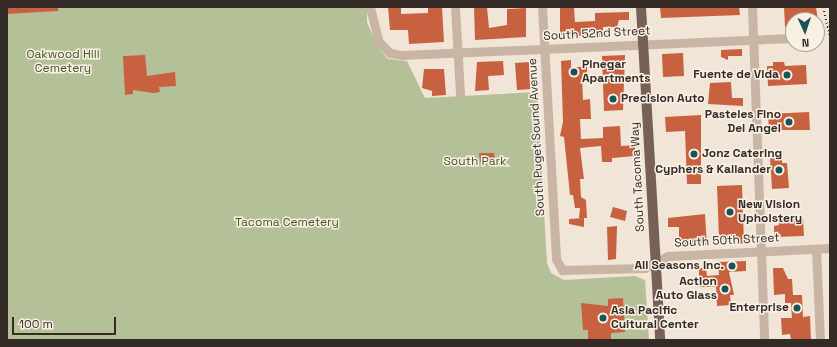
<!DOCTYPE html>
<html>
<head>
<meta charset="utf-8">
<style>
	body { margin:0 }
	#map { position:relative; width:837px; height:347px; overflow:hidden; background:#f1e5d8; font-family:"Space Grotesk",sans-serif }
	div>[style] { position:absolute }
	[style*='--x'] { left:calc(var(--x)*1px); top:calc(var(--y)*1px); width:calc(var(--w)*1px); rotate:calc(var(--a)*1deg) }
	.green>* { inset:0; background:#b3c098 }
	.building>* { inset:0; background:#c8613f }
	.minor>* { height:9px; margin:-4.5px; padding:0 4.5px; transform-origin:4.5px; border-radius:4.5px; background:#c9b5a4 }
	.major>* { height:10px; margin:-5px; padding:0 5px; transform-origin:5px; border-radius:5px; background:#776156 }
	.rail>* { height:2px; margin-top:-1px; transform-origin:0; background:repeating-linear-gradient(90deg,#342a26 0 1px,transparent 0 4px) }
	.dots>* { width:11px; height:11px; translate:-50% -50%; box-sizing:border-box; border:2px solid #f9f0e4; border-radius:50% }
	span { translate:-50% -50%; white-space:nowrap; text-align:center; line-height:1.15; -webkit-text-stroke:3px #f9f0e4; paint-order:stroke }
	.street-label { font-size:12px; color:#342a26 }
	.park-label { font-size:12px; color:#445329 }
	.poi-label { font-size:12px; color:#342a26; font-weight:700 }
	.left { translate:0 -50%; text-align:left }
	.right { translate:-100% -50%; text-align:right }
	.frame { position:absolute; inset:0; border:8px solid #342a26; pointer-events:none }
	.north { position:absolute; left:785px; top:12px; width:40px; height:40px; box-sizing:border-box; background:#f9f0e4; border:1px solid #aaa198; border-radius:50%; rotate:177deg; font-size:11px; font-weight:700; line-height:16px; text-align:center; color:#342a26 }
	.north::after { content:''; display:block; margin:auto; width:14px; height:18px; background:#1b5256; clip-path:polygon(50% 0,100% 100%,50% 72%,0 100%) }
	.scale { position:absolute; left:12px; top:317px; width:104px; height:18px; box-sizing:border-box; border:2px solid #342a26; border-top:0; padding-left:5px; font-size:12px; line-height:14px; white-space:nowrap; color:#342a26; -webkit-text-stroke:3px #f9f0e4; paint-order:stroke }
</style>
</head>
<body>
<div id="map">
	<div class="green">
		<div style="clip-path:polygon(7px 7px,367px 7px,367px 22px,377px 46px,388px 59px,407px 61px,425px 98px,537px 92px,547px 263px,551px 273px,564px 280px,635px 276px,645px 280px,649px 340px,7px 340px)"></div>
	</div>
	<div class="building">
		<div style="clip-path:polygon(7px 7px,58px 7px,58px 11px,7px 14px)"></div>
		<div style="clip-path:polygon(388px 7px,401px 7px,401px 14px,428px 13px,428px 7px,442px 7px,444px 42px,409px 44px,408px 30px,390px 30px)"></div>
		<div style="clip-path:polygon(474px 7px,487px 7px,489px 28px,507px 25px,507px 9px,526px 8px,526px 37px,475px 40px)"></div>
		<div style="clip-path:polygon(560px 7px,574px 8px,575px 22px,595px 21px,595px 13px,629px 12px,629px 20px,619px 20px,617px 27px,603px 27px,603px 37px,560px 35px)"></div>
		<div style="clip-path:polygon(660px 7px,739px 7px,740px 15px,661px 18px)"></div>
		<div style="clip-path:polygon(784px 7px,816px 7px,818px 20px,793px 20px,793px 26px,785px 27px)"></div>
		<div style="clip-path:polygon(742px 49px,742px 56px,728px 56px,728px 60px,721px 57px,721px 50px)"></div>
		<div style="clip-path:polygon(683px 53px,684px 76px,663px 77px,662px 54px)"></div>
		<div style="clip-path:polygon(145px 55px,147px 76px,175px 72px,176px 86px,159px 87px,160px 92px,153px 93px,133px 90px,133px 94px,125px 95px,123px 56px)"></div>
		<div style="clip-path:polygon(625px 55px,623px 110px,604px 111px,602px 56px)"></div>
		<div style="clip-path:polygon(571px 60px,571px 67px,587px 67px,587px 77px,582px 77px,583px 100px,590px 99px,591px 119px,580px 119px,581px 139px,603px 138px,603px 127px,620px 126px,621px 146px,635px 145px,635px 156px,612px 158px,612px 162px,602px 162px,601px 146px,580px 148px,584px 179px,580px 179px,581px 197px,586px 200px,587px 218px,579px 218px,580px 208px,575px 208px,573px 195px,570px 195px,564px 137px,560px 136px,563px 122px,561px 61px)"></div>
		<div style="clip-path:polygon(503px 61px,504px 75px,488px 76px,489px 90px,475px 91px,477px 62px)"></div>
		<div style="clip-path:polygon(529px 62px,531px 89px,517px 90px,515px 63px)"></div>
		<div style="clip-path:polygon(773px 62px,784px 62px,785px 66px,806px 65px,807px 84px,768px 86px,767px 66px,773px 66px)"></div>
		<div style="clip-path:polygon(424px 69px,444px 69px,446px 95px,432px 96px,432px 91px,422px 88px)"></div>
		<div style="clip-path:polygon(731px 82px,732px 98px,743px 98px,743px 106px,708px 104px,710px 83px)"></div>
		<div style="clip-path:polygon(809px 112px,810px 130px,769px 130px,768px 114px)"></div>
		<div style="clip-path:polygon(701px 115px,701px 184px,687px 184px,685px 131px,666px 132px,665px 117px)"></div>
		<div style="clip-path:polygon(479px 153px,494px 153px,495px 162px,480px 162px)"></div>
		<div style="clip-path:polygon(770px 157px,782px 157px,782px 163px,787px 163px,789px 188px,772px 189px)"></div>
		<div style="clip-path:polygon(742px 185px,744px 243px,739px 244px,738px 238px,719px 239px,717px 186px)"></div>
		<div style="clip-path:polygon(613px 207px,627px 211px,625px 221px,610px 217px)"></div>
		<div style="clip-path:polygon(705px 214px,707px 246px,679px 246px,679px 227px,668px 227px,668px 218px)"></div>
		<div style="clip-path:polygon(584px 218px,584px 227px,569px 224px,569px 219px)"></div>
		<div style="clip-path:polygon(803px 218px,804px 236px,774px 237px,774px 226px,779px 225px,779px 219px)"></div>
		<div style="clip-path:polygon(617px 226px,616px 259px,608px 260px,607px 227px)"></div>
		<div style="clip-path:polygon(746px 261px,746px 271px,729px 272px,734px 295px,730px 295px,731px 305px,717px 306px,716px 287px,699px 287px,699px 268px,706px 268px,707px 276px,719px 275px,718px 262px)"></div>
		<div style="clip-path:polygon(773px 268px,783px 268px,788px 279px,792px 279px,793px 295px,802px 295px,803px 317px,810px 316px,811px 340px,791px 340px,790px 334px,782px 335px,781px 318px,792px 318px,791px 303px,785px 303px,785px 294px,774px 295px)"></div>
		<div style="clip-path:polygon(623px 298px,625px 332px,611px 333px,611px 340px,588px 340px,588px 330px,583px 330px,581px 303px,608px 306px,608px 299px)"></div>
	</div>
	<div class="minor">
		<div style="--x:370;--y:7;--w:36;--a:76"></div>
		<div style="--x:379;--y:42;--w:16;--a:45"></div>
		<div style="--x:390;--y:53;--w:12;--a:9"></div>
		<div style="--x:402;--y:55;--w:391;--a:-2.5"></div>
		<div style="--x:455;--y:7;--w:88;--a:86.7"></div>
		<div style="--x:542;--y:7;--w:252;--a:86.8"></div>
		<div style="--x:556;--y:259;--w:13;--a:61"></div>
		<div style="--x:562;--y:270;--w:83;--a:-1.4"></div>
		<div style="--x:645;--y:268;--w:26;--a:-28"></div>
		<div style="--x:668;--y:256;--w:162;--a:-2.8"></div>
		<div style="--x:752;--y:7;--w:333;--a:87.9"></div>
		<div style="--x:817;--y:37;--w:1;--a:0"></div>
		<div style="--x:816;--y:249;--w:91;--a:87.5"></div>
	</div>
	<div class="major">
		<div style="--x:641;--y:7;--w:334;--a:86.7"></div>
	</div>
	<div class="rail">
		<div style="--x:823;--y:7;--w:32;--a:77"></div>
	</div>
	<div class="dots">
		<div style="left:574px;top:72px;background:#1b5256"></div>
		<div style="left:787px;top:75px;background:#1b5256"></div>
		<div style="left:613px;top:99px;background:#1b5256"></div>
		<div style="left:789px;top:122px;background:#1b5256"></div>
		<div style="left:694px;top:154px;background:#1b5256"></div>
		<div style="left:779px;top:170px;background:#1b5256"></div>
		<div style="left:730px;top:212px;background:#1b5256"></div>
		<div style="left:732px;top:266px;background:#1b5256"></div>
		<div style="left:725px;top:289px;background:#1b5256"></div>
		<div style="left:797px;top:308px;background:#1b5256"></div>
		<div style="left:603px;top:318px;background:#1b5256"></div>
	</div>
	<div class="street-label">
		<span style="left:597px;top:34px;rotate:-3deg">South 52nd Street</span>
		<span style="left:537px;top:137px;rotate:-93deg">South Puget Sound Avenue</span>
		<span style="left:638px;top:177px;rotate:-93deg">South Tacoma Way</span>
		<span style="left:727px;top:241px;rotate:-3deg">South 50th Street</span>
	</div>
	<div class="park-label">
		<span style="left:63px;top:62px">Oakwood Hill<br>Cemetery</span>
		<span style="left:475px;top:162px">South Park</span>
		<span style="left:287px;top:223px">Tacoma Cemetery</span>
	</div>
	<div class="poi-label">
		<span class="left" style="left:582px;top:72px">Pinegar<br>Apartments</span>
		<span class="right" style="left:779px;top:75px">Fuente de Vida</span>
		<span class="left" style="left:621px;top:99px">Precision Auto</span>
		<span class="right" style="left:781px;top:122px">Pasteles Fino<br>Del Angel</span>
		<span class="left" style="left:702px;top:154px">Jonz Catering</span>
		<span class="right" style="left:771px;top:170px">Cyphers &amp; Kallander</span>
		<span class="left" style="left:738px;top:212px">New Vision<br>Upholstery</span>
		<span class="right" style="left:724px;top:266px">All Seasons Inc.</span>
		<span class="right" style="left:717px;top:289px">Action<br>Auto Glass</span>
		<span class="right" style="left:789px;top:308px">Enterprise</span>
		<span class="left" style="left:611px;top:318px">Asia Pacific<br>Cultural Center</span>
	</div>
	<div class="frame"></div>
	<div class="north">N</div>
	<div class="scale">100 m</div>
</div>
</body>
</html>
